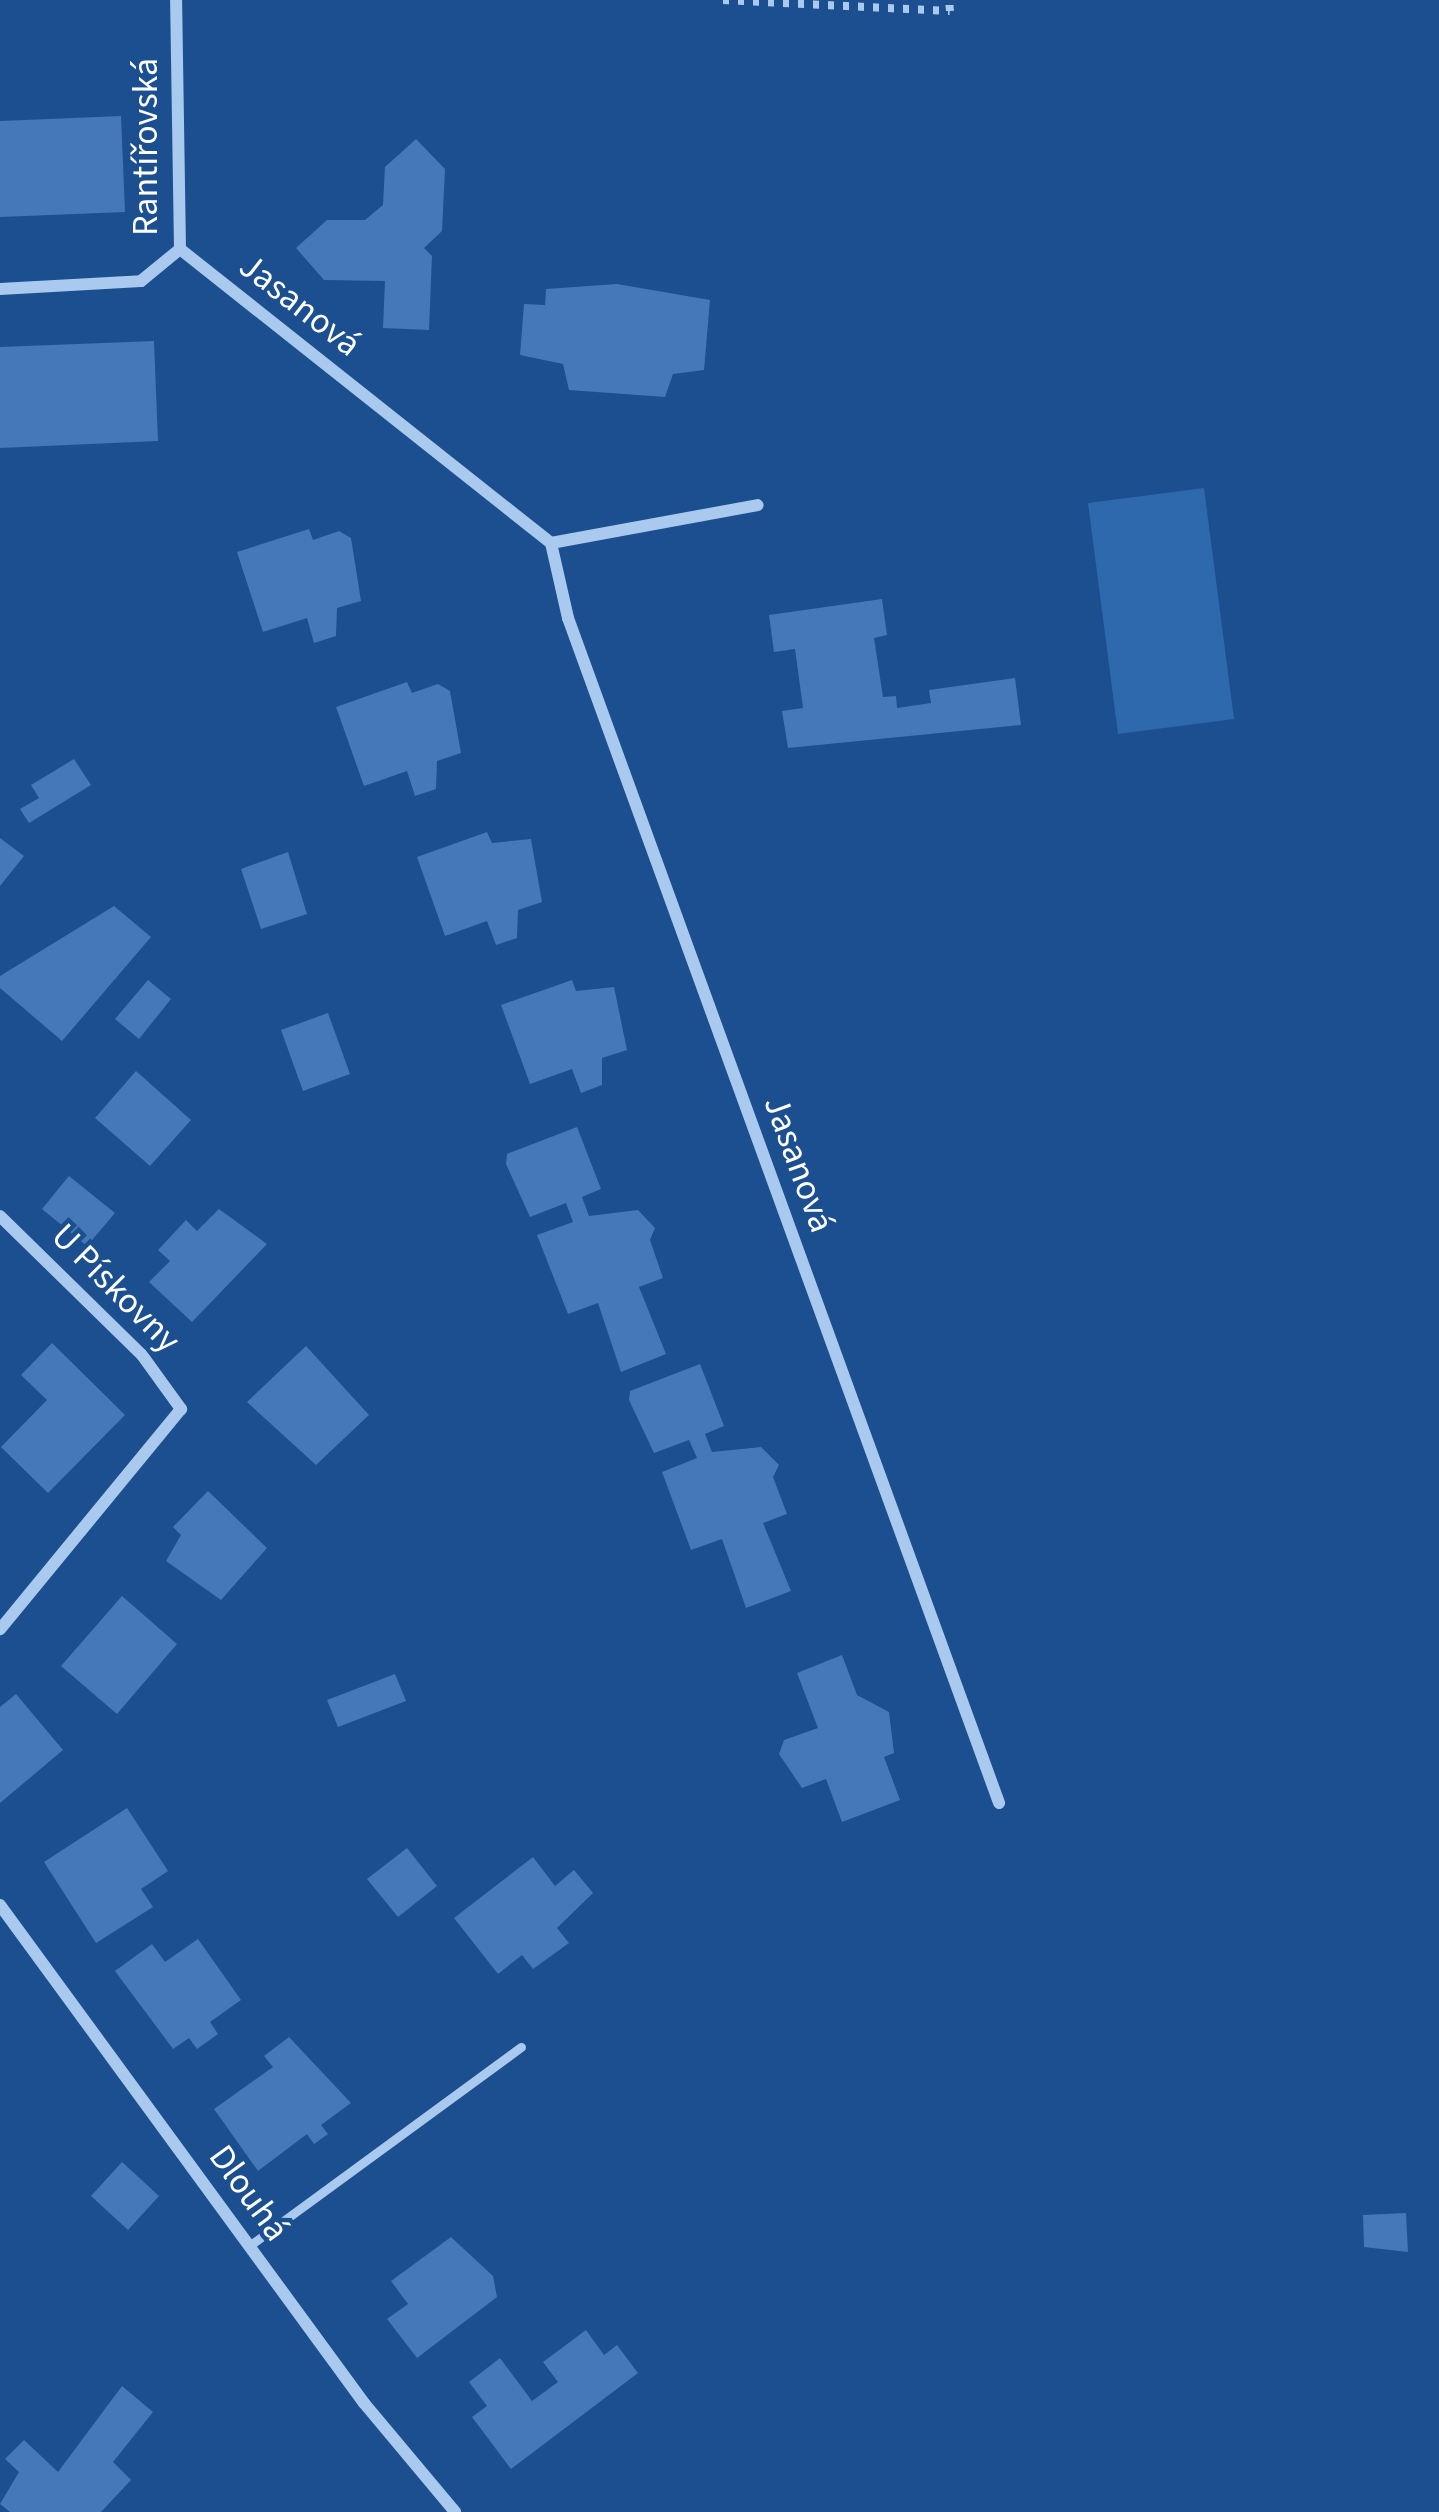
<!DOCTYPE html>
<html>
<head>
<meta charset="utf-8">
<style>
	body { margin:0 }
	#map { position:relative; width:1439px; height:2512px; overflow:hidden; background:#1b4f8f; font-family:"Source Sans 3",sans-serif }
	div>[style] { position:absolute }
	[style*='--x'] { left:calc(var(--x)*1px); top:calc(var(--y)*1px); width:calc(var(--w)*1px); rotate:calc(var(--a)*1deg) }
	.green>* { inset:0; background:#2e69ad }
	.building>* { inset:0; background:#4478b7 }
	.path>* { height:8px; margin-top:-4px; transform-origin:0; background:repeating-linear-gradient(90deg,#a9c9ee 0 6px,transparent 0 15px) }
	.lane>* { height:9px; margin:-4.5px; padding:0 4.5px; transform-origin:4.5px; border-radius:4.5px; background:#a9c9ee }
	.street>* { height:12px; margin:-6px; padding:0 6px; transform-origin:6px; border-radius:6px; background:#a9c9ee }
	span { translate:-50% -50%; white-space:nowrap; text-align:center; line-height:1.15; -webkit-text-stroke:9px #1b4f8f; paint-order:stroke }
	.street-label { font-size:36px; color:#fff }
</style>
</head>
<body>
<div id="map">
	<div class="green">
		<div style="clip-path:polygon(1204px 488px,1234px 719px,1118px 734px,1088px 503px)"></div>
	</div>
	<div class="building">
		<div style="clip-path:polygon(121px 116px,125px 212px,0 217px,0 121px)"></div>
		<div style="clip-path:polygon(416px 139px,445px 169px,442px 231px,424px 248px,432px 256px,429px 330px,383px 328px,385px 281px,324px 280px,296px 248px,327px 220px,365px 220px,383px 205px,385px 167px)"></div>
		<div style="clip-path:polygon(617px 284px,710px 300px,704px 370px,673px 374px,665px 397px,569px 390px,563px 364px,520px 355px,524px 304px,545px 305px,546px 289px)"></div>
		<div style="clip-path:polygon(154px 341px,158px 441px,0 448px,0 347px)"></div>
		<div style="clip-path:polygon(309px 529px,313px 540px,339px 531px,351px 538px,361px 601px,337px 608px,336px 636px,314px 643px,307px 618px,263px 632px,237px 552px)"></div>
		<div style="clip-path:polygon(882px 599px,887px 635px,874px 638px,883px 697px,896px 696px,897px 708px,931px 703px,929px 690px,1015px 678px,1021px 725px,788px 748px,782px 711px,803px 708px,795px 649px,774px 652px,769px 615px)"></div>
		<div style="clip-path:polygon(407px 682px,412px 693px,438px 684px,450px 691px,461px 753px,437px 761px,436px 789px,415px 796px,407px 771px,364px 786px,336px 707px)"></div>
		<div style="clip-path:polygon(74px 759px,91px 785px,29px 823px,20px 809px,39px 798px,31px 785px)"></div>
		<div style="clip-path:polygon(487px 832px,492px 843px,531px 839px,542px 902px,518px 910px,517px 938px,496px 945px,487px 921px,445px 936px,417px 857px)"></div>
		<div style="clip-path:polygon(0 838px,24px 856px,0 886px)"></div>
		<div style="clip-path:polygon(288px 852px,307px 914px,261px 929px,241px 869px)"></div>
		<div style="clip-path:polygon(114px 906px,151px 937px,62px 1041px,0 988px,0 976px)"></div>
		<div style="clip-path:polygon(148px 980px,171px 999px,139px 1039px,115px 1019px)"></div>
		<div style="clip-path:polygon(572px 980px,576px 991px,614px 987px,627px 1050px,602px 1058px,602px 1085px,581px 1093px,572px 1069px,530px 1084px,501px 1005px)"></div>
		<div style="clip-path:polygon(328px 1013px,350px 1074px,303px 1091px,281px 1030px)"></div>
		<div style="clip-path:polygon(136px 1071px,191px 1120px,150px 1166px,95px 1118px)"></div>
		<div style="clip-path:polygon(577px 1127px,601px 1189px,582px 1197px,589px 1216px,638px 1210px,655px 1228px,650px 1240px,663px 1278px,639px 1287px,666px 1354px,621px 1372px,598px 1303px,568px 1314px,537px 1235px,573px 1222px,566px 1203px,530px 1217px,506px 1164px,507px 1154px)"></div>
		<div style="clip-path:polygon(69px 1176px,115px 1213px,87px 1246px,42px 1209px)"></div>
		<div style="clip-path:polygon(219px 1209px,267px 1244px,192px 1322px,149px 1282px,170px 1261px,158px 1250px,186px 1220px,197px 1231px)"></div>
		<div style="clip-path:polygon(52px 1343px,125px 1415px,48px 1493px,1px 1447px,47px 1400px,21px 1375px)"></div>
		<div style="clip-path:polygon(306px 1346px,369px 1415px,316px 1465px,247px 1402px)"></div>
		<div style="clip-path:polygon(700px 1364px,724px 1426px,705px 1434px,712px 1452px,761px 1447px,779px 1465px,773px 1477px,787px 1514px,763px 1523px,791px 1591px,746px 1608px,722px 1539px,691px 1550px,662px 1472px,697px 1458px,689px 1440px,654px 1453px,629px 1400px,630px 1391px)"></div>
		<div style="clip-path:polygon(208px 1491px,267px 1548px,221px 1600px,166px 1561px,181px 1535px,173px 1527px)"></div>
		<div style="clip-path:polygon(122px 1596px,177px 1644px,117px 1714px,61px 1666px)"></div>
		<div style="clip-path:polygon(842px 1655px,857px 1695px,889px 1712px,894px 1753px,884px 1757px,900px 1800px,842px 1822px,826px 1779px,802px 1788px,779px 1754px,784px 1740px,818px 1728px,797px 1673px)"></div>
		<div style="clip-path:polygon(395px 1674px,406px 1701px,338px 1727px,327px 1700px)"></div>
		<div style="clip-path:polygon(16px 1694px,63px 1750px,0 1803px,0 1707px)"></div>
		<div style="clip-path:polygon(127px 1808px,168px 1871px,141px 1889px,153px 1907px,96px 1943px,44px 1862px)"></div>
		<div style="clip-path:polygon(407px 1848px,437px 1886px,398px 1917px,367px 1879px)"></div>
		<div style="clip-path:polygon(533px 1857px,555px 1886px,574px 1870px,593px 1893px,557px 1928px,569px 1943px,533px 1969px,522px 1955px,498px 1974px,454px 1918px)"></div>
		<div style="clip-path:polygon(198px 1939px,241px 2000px,210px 2022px,218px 2034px,197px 2049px,189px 2038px,173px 2049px,115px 1971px,152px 1944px,165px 1962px)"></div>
		<div style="clip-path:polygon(289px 2037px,351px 2103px,321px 2125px,328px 2134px,314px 2144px,307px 2134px,258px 2171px,214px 2109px,273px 2067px,264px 2056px)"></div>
		<div style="clip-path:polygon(122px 2162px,159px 2196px,128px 2230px,91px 2196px)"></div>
		<div style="clip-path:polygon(1406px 2213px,1408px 2252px,1364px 2247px,1363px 2215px)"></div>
		<div style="clip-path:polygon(451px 2237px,493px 2276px,497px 2297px,417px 2358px,387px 2319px,408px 2304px,391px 2281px)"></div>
		<div style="clip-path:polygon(586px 2330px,604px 2355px,617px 2345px,638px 2373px,511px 2469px,472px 2417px,487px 2406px,469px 2382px,500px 2358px,532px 2401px,558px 2382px,543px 2362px)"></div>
		<div style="clip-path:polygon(122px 2386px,153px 2412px,113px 2462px,131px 2480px,101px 2512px,10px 2512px,0 2504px,19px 2472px,5px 2459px,24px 2440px,58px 2472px)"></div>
	</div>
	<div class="path">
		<div style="--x:723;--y:0;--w:227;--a:2.8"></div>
		<div style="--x:950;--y:11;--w:11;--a:-95"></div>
	</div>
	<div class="lane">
		<div style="--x:249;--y:2246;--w:337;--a:-36.2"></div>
	</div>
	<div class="street">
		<div style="--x:180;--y:249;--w:473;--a:38.4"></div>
		<div style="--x:551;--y:543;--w:77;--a:77.2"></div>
		<div style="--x:568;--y:618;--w:1261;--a:70.01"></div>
		<div style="--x:0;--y:289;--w:141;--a:-3.2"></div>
		<div style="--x:141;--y:281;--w:50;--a:-39.4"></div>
		<div style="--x:180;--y:249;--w:249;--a:-90.9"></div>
		<div style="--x:551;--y:543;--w:210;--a:-10.4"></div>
		<div style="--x:0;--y:1216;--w:199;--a:44.4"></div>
		<div style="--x:142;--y:1355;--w:67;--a:54.2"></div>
		<div style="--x:181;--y:1409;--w:285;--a:129.4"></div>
		<div style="--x:0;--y:1905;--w:617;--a:53.84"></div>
		<div style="--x:364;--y:2403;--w:142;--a:50.1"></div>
	</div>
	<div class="street-label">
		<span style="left:146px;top:147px;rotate:-90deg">Rantířovská</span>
		<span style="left:300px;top:305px;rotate:38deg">Jasanová</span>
		<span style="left:799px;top:1164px;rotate:70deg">Jasanová</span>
		<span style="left:116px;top:1288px;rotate:45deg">U Pískovny</span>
		<span style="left:249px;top:2193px;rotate:54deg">Dlouhá</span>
	</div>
</div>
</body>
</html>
